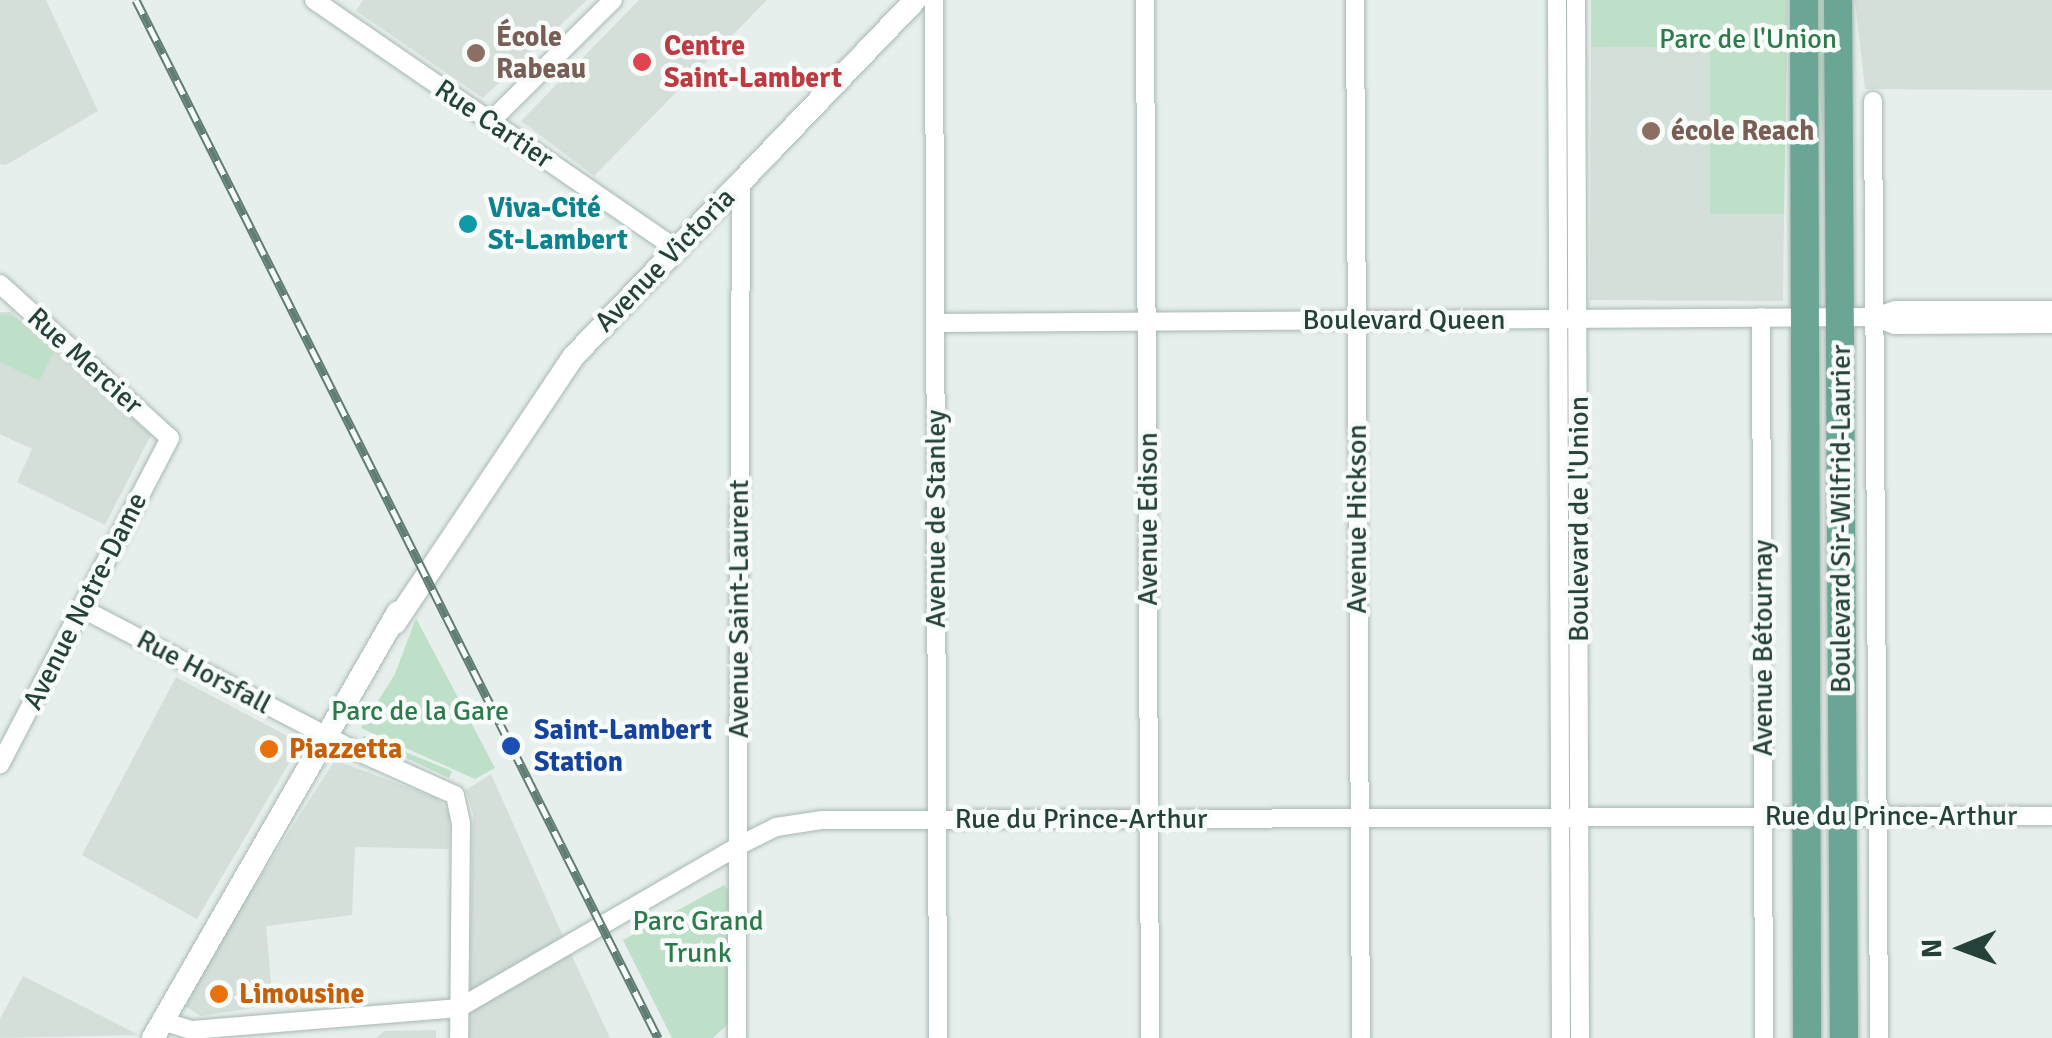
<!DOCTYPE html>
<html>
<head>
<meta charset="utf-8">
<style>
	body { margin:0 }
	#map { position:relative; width:2052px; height:1038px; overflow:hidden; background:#e6efeb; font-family:Signika,sans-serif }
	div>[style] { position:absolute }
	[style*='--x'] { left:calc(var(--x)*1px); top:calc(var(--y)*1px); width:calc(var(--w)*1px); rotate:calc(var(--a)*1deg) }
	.built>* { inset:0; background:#d4dfda }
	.green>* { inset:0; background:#bfe0c8 }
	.roads { filter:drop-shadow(0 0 2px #a8b8b2) drop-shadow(0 0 2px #a8b8b2) }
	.minor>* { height:18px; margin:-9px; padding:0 9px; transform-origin:9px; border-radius:9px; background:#fff }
	.tertiary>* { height:22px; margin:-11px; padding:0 11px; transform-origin:11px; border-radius:11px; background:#fff }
	.primary>* { height:28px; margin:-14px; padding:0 14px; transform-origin:14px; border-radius:14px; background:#6aa596 }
	.rail>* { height:9px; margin-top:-4.5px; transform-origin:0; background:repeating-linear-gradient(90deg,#f7fbf9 0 15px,#5f7d75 0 30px); box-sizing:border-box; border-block:2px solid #5f7d75 }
	.dots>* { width:28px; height:28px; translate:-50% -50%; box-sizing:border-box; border:5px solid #f7fbf9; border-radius:50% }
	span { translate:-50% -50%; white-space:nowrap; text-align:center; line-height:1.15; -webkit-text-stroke:9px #f7fbf9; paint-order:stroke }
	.education-label { font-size:28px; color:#785e54; font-weight:700 }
	.left { translate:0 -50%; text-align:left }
	.park-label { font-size:28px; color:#2d7a4b }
	.health-label { font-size:28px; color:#be3a42; font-weight:700 }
	.street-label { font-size:28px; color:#24423a }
	.culture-label { font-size:28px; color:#0d838f; font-weight:700 }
	.transit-label { font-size:28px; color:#164399; font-weight:700 }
	.food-label { font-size:28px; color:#c56008; font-weight:700 }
	.north { position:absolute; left:1912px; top:898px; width:100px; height:100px; -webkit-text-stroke:8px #f7fbf9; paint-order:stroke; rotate:269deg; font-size:28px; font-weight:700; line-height:40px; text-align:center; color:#24423a }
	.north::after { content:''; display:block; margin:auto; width:35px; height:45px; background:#24423a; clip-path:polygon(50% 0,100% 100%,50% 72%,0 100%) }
</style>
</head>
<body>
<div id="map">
	<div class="built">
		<div style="clip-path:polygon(0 0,46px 0,98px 111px,6px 165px,0 164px)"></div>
		<div style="clip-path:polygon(363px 0,587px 0,483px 98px,356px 11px)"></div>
		<div style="clip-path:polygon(639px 0,767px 0,594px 176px,521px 121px)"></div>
		<div style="clip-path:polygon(1855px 0,2052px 0,2052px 90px,1865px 89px)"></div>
		<div style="clip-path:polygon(1591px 47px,1711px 48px,1710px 213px,1784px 214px,1783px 301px,1590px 300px)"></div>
		<div style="clip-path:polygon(0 312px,11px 312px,151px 435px,105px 525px,17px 482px,32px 449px,0 434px)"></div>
		<div style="clip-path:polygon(176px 677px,301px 743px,197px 919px,82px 855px)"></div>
		<div style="clip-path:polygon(335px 760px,437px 798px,449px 812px,449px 849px,355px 847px,352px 915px,266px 926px,273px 1005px,201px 1016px,179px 1003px)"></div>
		<div style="clip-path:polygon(491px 774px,566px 943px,610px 1038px,469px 1038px,473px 814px,466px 790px)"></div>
		<div style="clip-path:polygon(23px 976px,139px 1035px,0 1038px,0 1019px)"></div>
		<div style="clip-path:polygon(436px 1030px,436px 1038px,376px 1038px,384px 1031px)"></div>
	</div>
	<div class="green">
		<div style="clip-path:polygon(1591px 0,1788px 0,1784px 214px,1710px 214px,1710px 48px,1591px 47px)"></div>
		<div style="clip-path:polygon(1814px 0,1826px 0,1823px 135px,1820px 95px)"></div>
		<div style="clip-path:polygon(0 314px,15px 317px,54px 352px,39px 381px,0 362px)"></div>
		<div style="clip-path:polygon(416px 618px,495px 768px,475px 779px,361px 728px,395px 674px)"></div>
		<div style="clip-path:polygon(361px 737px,366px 736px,452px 771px,449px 778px)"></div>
		<div style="clip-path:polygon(724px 885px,731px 894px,730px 1022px,713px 1038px,672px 1038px,623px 940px)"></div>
	</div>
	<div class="roads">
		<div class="minor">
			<div style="--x:314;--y:0;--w:437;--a:34.5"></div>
			<div style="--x:934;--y:0;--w:1038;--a:89.78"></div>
			<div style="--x:1145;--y:0;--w:1038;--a:89.72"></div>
			<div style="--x:1355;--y:0;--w:1038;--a:89.67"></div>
			<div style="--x:1557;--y:0;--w:1038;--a:89.78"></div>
			<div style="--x:1576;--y:0;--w:1038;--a:89.78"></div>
			<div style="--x:1873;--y:101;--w:937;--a:89.63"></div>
			<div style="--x:491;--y:121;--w:172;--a:-44.8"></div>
			<div style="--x:0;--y:284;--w:229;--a:42.2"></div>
			<div style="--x:170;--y:438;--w:368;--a:117.5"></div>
			<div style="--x:1761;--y:317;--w:721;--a:89.76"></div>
			<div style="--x:1874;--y:317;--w:22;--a:21"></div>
			<div style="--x:1895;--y:325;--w:157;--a:-0.4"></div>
			<div style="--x:935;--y:323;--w:939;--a:-0.37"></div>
			<div style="--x:1874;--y:317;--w:22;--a:-18"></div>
			<div style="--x:1895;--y:310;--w:157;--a:0"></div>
			<div style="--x:81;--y:608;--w:301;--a:27.5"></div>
			<div style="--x:348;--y:747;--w:117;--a:24.2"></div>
			<div style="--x:455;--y:795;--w:29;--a:78"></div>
			<div style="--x:461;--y:823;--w:215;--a:90.5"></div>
			<div style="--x:162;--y:1021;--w:31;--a:17"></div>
			<div style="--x:192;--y:1030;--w:268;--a:-4.7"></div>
			<div style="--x:459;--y:1008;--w:323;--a:-30.1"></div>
			<div style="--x:738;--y:846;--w:42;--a:-26.6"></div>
			<div style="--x:776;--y:827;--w:47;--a:-8.7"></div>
			<div style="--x:822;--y:820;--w:1230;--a:-0.19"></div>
			<div style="--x:737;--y:1038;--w:859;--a:-89.73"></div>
		</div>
		<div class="tertiary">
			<div style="--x:395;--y:623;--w:321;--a:-56.2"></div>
			<div style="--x:574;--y:356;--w:493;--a:-46.2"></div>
			<div style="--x:153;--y:1038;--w:491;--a:-60.1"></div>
		</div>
		<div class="primary">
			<div style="--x:1804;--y:0;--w:1038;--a:89.83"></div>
			<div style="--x:1838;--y:0;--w:1038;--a:89.67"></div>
		</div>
	</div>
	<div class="rail">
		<div style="--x:136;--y:0;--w:1162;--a:63.3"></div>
	</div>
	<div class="dots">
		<div style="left:476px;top:53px;background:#8d6e63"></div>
		<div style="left:642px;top:62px;background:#e0444e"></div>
		<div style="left:1651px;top:131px;background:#8d6e63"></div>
		<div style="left:468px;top:224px;background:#0f9aa8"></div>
		<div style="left:511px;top:746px;background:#1a4fb4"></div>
		<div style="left:269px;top:749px;background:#e8710a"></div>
		<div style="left:219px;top:994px;background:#e8710a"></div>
	</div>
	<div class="education-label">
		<span class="left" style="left:496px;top:53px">École<br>Rabeau</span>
		<span class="left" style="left:1671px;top:131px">école Reach</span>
	</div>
	<div class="park-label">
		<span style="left:1748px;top:39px">Parc de l'Union</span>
		<span style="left:420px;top:711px">Parc de la Gare</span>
		<span style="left:698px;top:937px">Parc Grand<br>Trunk</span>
	</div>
	<div class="health-label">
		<span class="left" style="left:664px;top:62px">Centre<br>Saint-Lambert</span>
	</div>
	<div class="street-label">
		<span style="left:494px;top:124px;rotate:34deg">Rue Cartier</span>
		<span style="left:665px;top:260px;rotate:-46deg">Avenue Victoria</span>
		<span style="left:1404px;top:320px">Boulevard Queen</span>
		<span style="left:85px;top:361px;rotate:42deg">Rue Mercier</span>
		<span style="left:936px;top:519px;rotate:-90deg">Avenue de Stanley</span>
		<span style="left:1148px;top:519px;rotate:-90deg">Avenue Edison</span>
		<span style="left:1357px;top:519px;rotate:-90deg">Avenue Hickson</span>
		<span style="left:1579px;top:519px;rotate:-90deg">Boulevard de l'Union</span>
		<span style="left:1841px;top:519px;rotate:-90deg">Boulevard Sir-Wilfrid-Laurier</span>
		<span style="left:85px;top:601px;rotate:-63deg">Avenue Notre-Dame</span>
		<span style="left:739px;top:609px;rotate:-90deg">Avenue Saint-Laurent</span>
		<span style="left:1763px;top:648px;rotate:-90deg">Avenue Bétournay</span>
		<span style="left:204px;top:672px;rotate:28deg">Rue Horsfall</span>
		<span style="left:1891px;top:816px">Rue du Prince-Arthur</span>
		<span style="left:1081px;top:819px">Rue du Prince-Arthur</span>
	</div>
	<div class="culture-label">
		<span class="left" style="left:488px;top:224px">Viva-Cité<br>St-Lambert</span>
	</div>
	<div class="transit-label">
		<span class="left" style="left:534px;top:746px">Saint-Lambert<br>Station</span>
	</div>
	<div class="food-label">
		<span class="left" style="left:289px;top:749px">Piazzetta</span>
		<span class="left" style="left:239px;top:994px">Limousine</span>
	</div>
	<div class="north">N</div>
</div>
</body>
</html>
